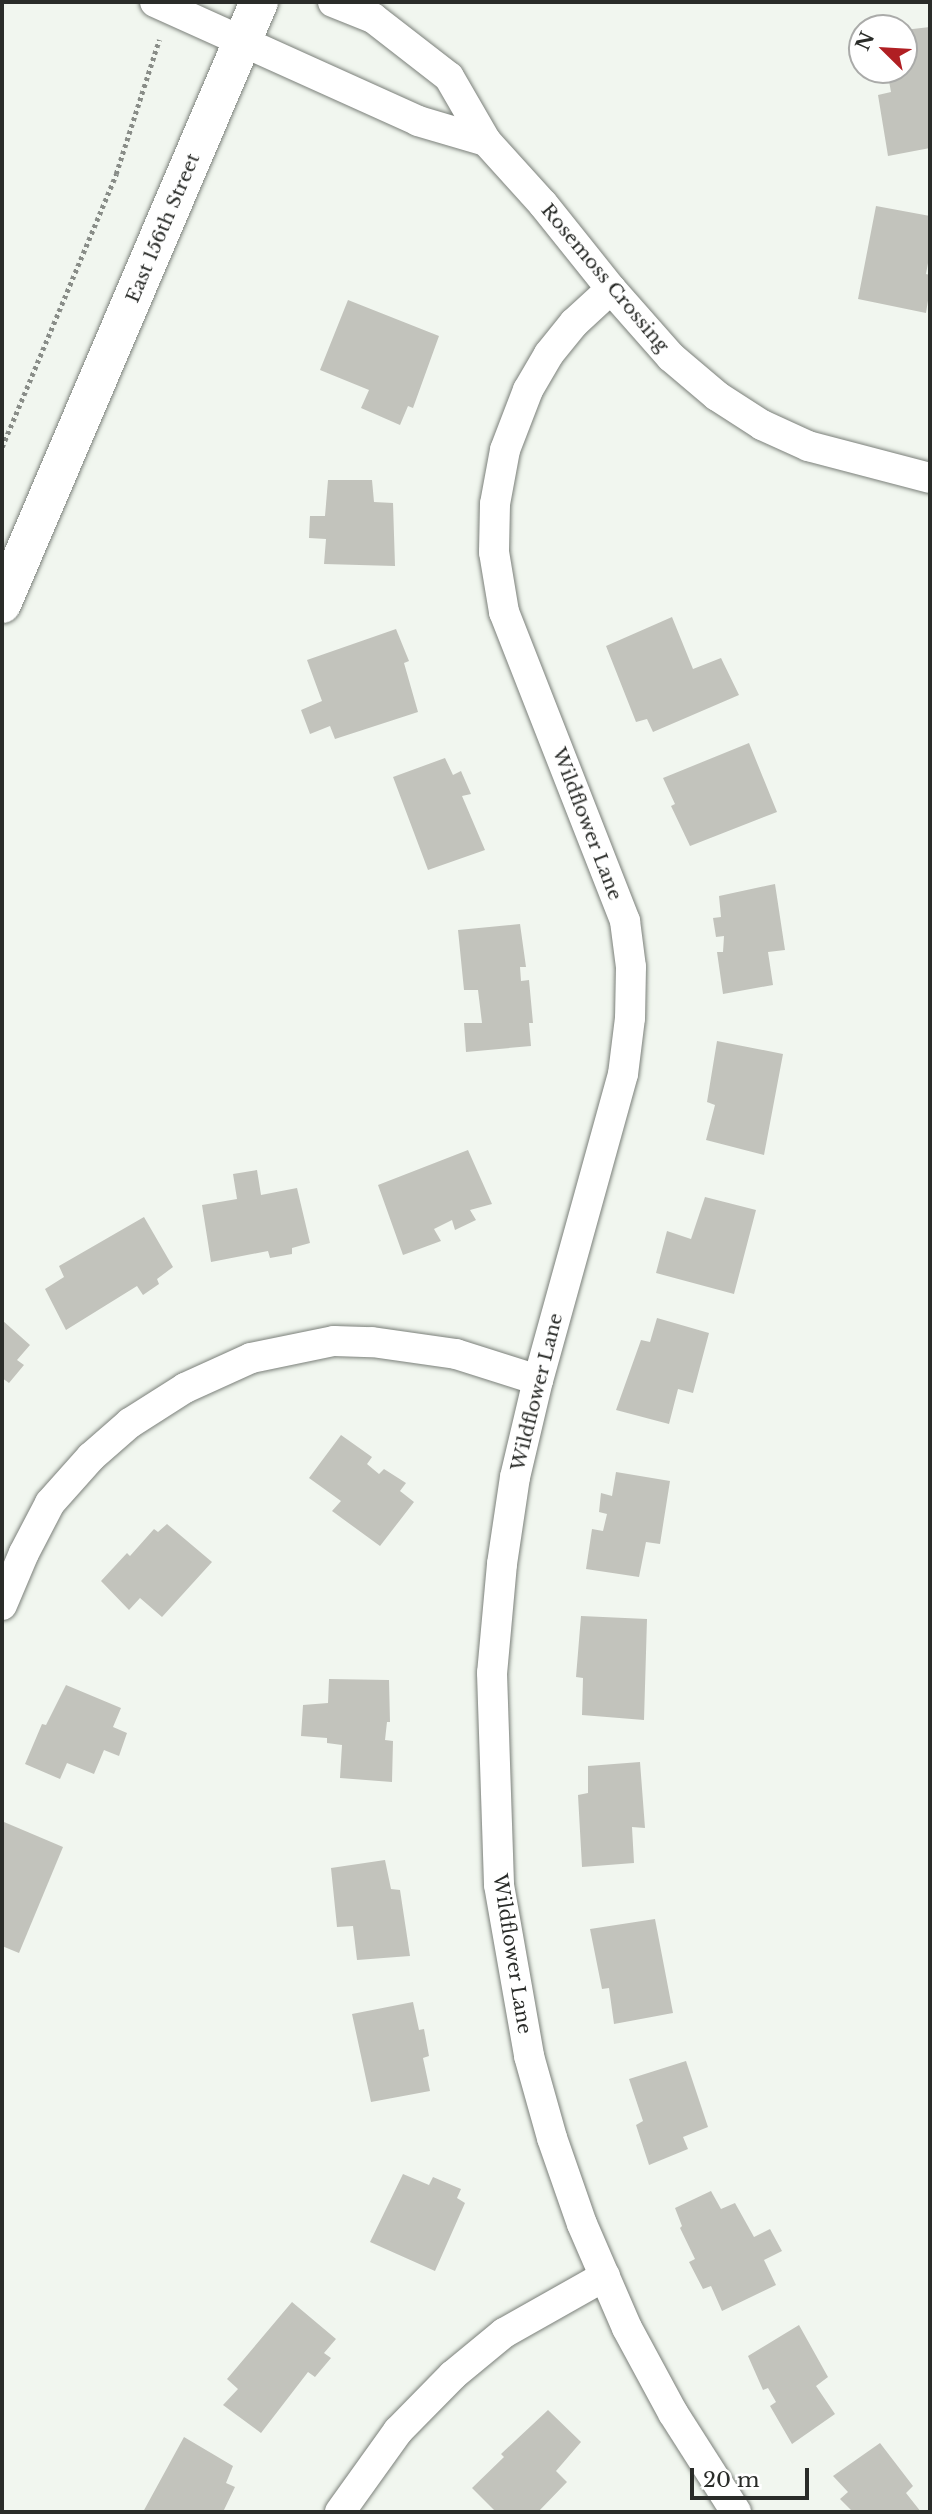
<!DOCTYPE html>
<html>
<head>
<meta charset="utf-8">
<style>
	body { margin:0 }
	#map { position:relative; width:932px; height:2514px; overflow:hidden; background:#f1f6ef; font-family:"Libre Baskerville",serif }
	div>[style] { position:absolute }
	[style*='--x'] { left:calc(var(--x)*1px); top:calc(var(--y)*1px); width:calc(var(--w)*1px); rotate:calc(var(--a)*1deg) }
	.building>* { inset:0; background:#c2c3bc }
	.path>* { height:4.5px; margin-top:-2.25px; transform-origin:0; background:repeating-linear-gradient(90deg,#898d88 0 3.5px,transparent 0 7px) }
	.roads { filter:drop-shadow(0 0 2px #7b807a) drop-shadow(0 0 2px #7b807a) }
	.minor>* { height:30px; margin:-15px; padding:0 15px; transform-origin:15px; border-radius:15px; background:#fff }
	.tertiary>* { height:38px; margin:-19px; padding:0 19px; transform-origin:19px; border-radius:19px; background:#fff }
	span { translate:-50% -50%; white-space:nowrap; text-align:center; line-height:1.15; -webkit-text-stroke:5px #fff; paint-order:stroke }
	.street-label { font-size:19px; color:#2a2c29 }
	.frame { position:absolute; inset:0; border:4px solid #2a2c29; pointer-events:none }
	.north { position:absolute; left:848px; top:14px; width:70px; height:70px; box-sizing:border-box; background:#fff; border:2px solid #aaaba9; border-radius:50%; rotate:294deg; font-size:19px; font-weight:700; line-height:28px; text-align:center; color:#2a2c29 }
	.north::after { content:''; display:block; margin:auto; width:24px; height:32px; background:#b01f23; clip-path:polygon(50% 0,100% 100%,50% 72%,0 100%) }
	.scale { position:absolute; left:690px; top:2468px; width:119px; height:32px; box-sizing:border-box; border:4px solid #2a2c29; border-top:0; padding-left:9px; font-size:21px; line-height:24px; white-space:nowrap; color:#2a2c29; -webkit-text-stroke:5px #fff; paint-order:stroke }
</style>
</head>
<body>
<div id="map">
	<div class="building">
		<div style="clip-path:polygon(930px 27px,930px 148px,888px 156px,878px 95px,891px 92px,887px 70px,904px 70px,904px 30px)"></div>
		<div style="clip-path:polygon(876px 206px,930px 216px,930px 252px,926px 274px,930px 275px,930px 288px,926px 313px,858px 299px)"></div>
		<div style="clip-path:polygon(348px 300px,439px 336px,413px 408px,408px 406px,400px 425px,361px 408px,369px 390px,320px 370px)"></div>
		<div style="clip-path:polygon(328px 480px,372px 480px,374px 502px,393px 503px,395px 566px,324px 564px,326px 539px,309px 538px,310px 516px,325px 516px)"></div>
		<div style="clip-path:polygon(672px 617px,693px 669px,721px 658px,739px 695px,653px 732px,647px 719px,636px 722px,606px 646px)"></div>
		<div style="clip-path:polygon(396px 629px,409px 661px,404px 663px,418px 712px,335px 739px,330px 726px,310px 734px,301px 710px,322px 701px,307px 660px)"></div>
		<div style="clip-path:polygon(749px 743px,777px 812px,690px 846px,671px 806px,675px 804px,663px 778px)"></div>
		<div style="clip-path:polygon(445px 758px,453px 775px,461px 771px,471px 794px,462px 796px,485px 850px,428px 870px,393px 777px)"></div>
		<div style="clip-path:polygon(775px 884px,785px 950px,768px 952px,773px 985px,723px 994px,717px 952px,723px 952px,724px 936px,716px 937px,713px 918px,721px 917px,719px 896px)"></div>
		<div style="clip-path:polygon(520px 924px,526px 967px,520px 967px,521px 981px,529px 980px,533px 1023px,529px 1023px,531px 1046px,466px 1052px,464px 1023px,482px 1023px,478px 990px,464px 990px,458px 930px)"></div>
		<div style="clip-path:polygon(717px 1041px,783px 1054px,764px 1155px,706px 1140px,715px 1105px,707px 1102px)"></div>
		<div style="clip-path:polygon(468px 1150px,492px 1204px,470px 1210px,476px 1220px,455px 1230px,452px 1220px,434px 1229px,441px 1241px,403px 1255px,378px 1185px)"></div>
		<div style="clip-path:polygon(257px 1170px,261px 1195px,297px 1188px,310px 1243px,292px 1248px,292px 1254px,270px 1258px,268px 1251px,211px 1262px,202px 1205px,237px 1199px,233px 1174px)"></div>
		<div style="clip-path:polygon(705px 1197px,756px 1210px,734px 1294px,656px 1273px,667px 1231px,691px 1239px)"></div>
		<div style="clip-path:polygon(144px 1217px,173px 1267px,157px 1279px,159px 1284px,143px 1295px,137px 1286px,66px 1330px,45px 1289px,64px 1277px,59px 1266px)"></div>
		<div style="clip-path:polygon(657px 1318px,709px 1333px,693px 1393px,678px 1389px,669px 1424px,616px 1410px,641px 1340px,650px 1342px)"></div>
		<div style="clip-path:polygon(2px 1320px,30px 1345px,17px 1360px,24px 1365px,9px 1383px,2px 1378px)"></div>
		<div style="clip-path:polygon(341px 1435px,372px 1457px,367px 1464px,379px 1474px,384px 1469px,406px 1483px,400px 1491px,414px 1502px,380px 1546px,332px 1511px,341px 1501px,309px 1478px)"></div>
		<div style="clip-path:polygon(616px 1472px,670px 1481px,660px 1544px,646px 1542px,639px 1577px,586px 1569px,592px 1529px,603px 1531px,607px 1514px,599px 1512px,601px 1493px,612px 1496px)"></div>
		<div style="clip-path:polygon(167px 1524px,212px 1562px,162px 1617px,140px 1598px,129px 1610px,101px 1581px,127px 1553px,130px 1556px,154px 1529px,158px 1532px)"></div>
		<div style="clip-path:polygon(581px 1616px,647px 1619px,644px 1720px,582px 1715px,583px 1678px,576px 1677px)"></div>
		<div style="clip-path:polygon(329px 1679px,389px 1680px,390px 1722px,387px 1722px,385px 1740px,393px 1741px,392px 1782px,340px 1778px,342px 1745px,327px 1743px,327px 1738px,301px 1736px,303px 1705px,328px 1703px)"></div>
		<div style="clip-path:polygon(66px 1685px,121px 1708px,113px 1727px,127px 1733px,119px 1756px,104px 1750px,94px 1774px,67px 1763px,60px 1779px,25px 1764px,42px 1724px,46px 1725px)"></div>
		<div style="clip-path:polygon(640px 1762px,645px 1828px,632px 1827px,634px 1863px,582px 1867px,578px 1795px,588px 1793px,588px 1766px)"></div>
		<div style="clip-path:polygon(4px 1822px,63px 1847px,19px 1953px,2px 1946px)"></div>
		<div style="clip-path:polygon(385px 1860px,391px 1889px,400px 1890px,410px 1956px,357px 1960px,353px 1926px,337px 1927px,331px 1868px)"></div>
		<div style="clip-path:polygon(655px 1919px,673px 2013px,614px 2024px,609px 1988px,602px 1989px,590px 1929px)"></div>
		<div style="clip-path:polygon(413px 2002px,419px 2030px,424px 2029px,429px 2056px,423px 2058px,430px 2091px,371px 2102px,352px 2014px)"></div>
		<div style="clip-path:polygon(686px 2061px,708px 2127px,683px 2137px,688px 2149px,649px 2165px,636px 2125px,643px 2121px,629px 2079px)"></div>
		<div style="clip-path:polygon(403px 2174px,429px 2185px,433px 2177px,461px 2189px,457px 2198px,465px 2203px,435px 2271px,370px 2242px)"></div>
		<div style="clip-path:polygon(711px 2191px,721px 2209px,735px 2203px,754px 2237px,770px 2229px,782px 2251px,764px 2260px,776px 2285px,722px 2311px,711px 2286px,703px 2289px,689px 2262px,695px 2259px,680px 2228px,682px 2226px,675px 2208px)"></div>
		<div style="clip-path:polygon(292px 2302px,336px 2339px,324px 2353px,331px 2358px,315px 2377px,308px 2372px,261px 2433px,223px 2405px,238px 2389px,227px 2379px)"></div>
		<div style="clip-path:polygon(799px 2325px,828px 2377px,816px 2386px,835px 2414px,792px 2444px,770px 2406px,776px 2402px,768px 2388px,763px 2390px,748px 2356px)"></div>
		<div style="clip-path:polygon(548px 2410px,581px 2442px,556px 2471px,567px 2482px,538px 2512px,496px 2512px,472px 2488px,504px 2457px,501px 2454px)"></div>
		<div style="clip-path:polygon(184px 2437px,233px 2466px,226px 2483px,235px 2487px,223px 2512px,143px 2512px)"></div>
		<div style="clip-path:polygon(880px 2443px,913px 2486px,906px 2493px,921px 2512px,853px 2512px,840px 2499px,848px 2492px,833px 2476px)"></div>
	</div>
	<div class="path">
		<div style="--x:2;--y:447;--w:296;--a:-67.3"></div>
		<div style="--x:116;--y:174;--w:141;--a:-72.2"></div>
	</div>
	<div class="roads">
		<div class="minor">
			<div style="--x:155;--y:2;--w:289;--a:24.3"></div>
			<div style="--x:418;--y:121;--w:71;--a:16.4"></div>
			<div style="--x:333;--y:2;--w:43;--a:21.8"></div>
			<div style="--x:373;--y:18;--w:96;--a:37.8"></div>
			<div style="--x:449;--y:77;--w:74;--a:60"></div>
			<div style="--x:486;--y:141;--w:85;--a:47.9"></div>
			<div style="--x:543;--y:204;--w:109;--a:51.3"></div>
			<div style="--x:611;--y:289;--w:91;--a:48.6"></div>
			<div style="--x:671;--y:357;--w:60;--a:40.3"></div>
			<div style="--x:717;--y:396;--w:54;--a:32.8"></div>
			<div style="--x:762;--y:425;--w:51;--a:24.5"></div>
			<div style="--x:808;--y:446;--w:126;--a:14.7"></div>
			<div style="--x:611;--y:289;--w:50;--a:137.4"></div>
			<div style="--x:574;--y:323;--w:40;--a:129"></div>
			<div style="--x:549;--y:354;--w:42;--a:120.3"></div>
			<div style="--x:528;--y:390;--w:64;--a:111"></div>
			<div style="--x:505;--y:450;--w:55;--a:100.5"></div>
			<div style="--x:495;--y:504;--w:48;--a:91.2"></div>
			<div style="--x:494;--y:552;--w:61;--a:80.5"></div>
			<div style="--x:504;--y:612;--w:332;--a:68.6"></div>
			<div style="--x:625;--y:921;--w:46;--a:82.6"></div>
			<div style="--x:631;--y:967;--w:51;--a:91.1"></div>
			<div style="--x:630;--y:1018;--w:56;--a:97.1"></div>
			<div style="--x:623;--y:1074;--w:318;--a:105.5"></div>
			<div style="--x:538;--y:1380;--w:100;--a:103.3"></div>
			<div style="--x:515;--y:1477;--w:88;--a:98.5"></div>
			<div style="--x:502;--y:1564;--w:109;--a:95.2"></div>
			<div style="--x:492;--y:1673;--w:212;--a:88.1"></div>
			<div style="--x:499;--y:1885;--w:174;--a:80"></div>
			<div style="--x:529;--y:2056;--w:85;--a:74.3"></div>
			<div style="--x:552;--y:2138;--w:91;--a:70.8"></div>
			<div style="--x:582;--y:2224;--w:113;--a:66.6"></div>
			<div style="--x:627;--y:2328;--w:97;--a:61.6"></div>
			<div style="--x:673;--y:2413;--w:117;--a:57.5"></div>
			<div style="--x:2;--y:1605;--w:56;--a:-67.1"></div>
			<div style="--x:24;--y:1553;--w:56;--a:-62.5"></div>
			<div style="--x:50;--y:1503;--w:62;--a:-48.3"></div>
			<div style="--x:91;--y:1457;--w:52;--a:-41.1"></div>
			<div style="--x:130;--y:1423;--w:65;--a:-32.5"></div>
			<div style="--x:185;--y:1388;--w:72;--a:-24.4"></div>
			<div style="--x:251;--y:1358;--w:85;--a:-11.6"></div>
			<div style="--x:334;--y:1341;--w:38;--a:2"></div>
			<div style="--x:372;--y:1342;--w:85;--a:8.1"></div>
			<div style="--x:456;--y:1354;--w:86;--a:17.6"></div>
			<div style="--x:340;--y:2512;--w:100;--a:-54.4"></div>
			<div style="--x:398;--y:2431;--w:78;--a:-45.5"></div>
			<div style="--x:453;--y:2375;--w:66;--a:-39.5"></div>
			<div style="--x:504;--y:2333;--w:116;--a:-29.4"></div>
		</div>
		<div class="tertiary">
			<div style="--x:2;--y:604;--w:655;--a:-66.88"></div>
		</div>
	</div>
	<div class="street-label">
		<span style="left:163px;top:228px;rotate:-67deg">East 156th Street</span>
		<span style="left:605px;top:278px;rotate:50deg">Rosemoss Crossing</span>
		<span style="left:587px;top:824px;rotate:69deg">Wildflower Lane</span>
		<span style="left:537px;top:1392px;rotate:-76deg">Wildflower Lane</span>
		<span style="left:512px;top:1954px;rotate:81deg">Wildflower Lane</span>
	</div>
	<div class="frame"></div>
	<div class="north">N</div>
	<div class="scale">20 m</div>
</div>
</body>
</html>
